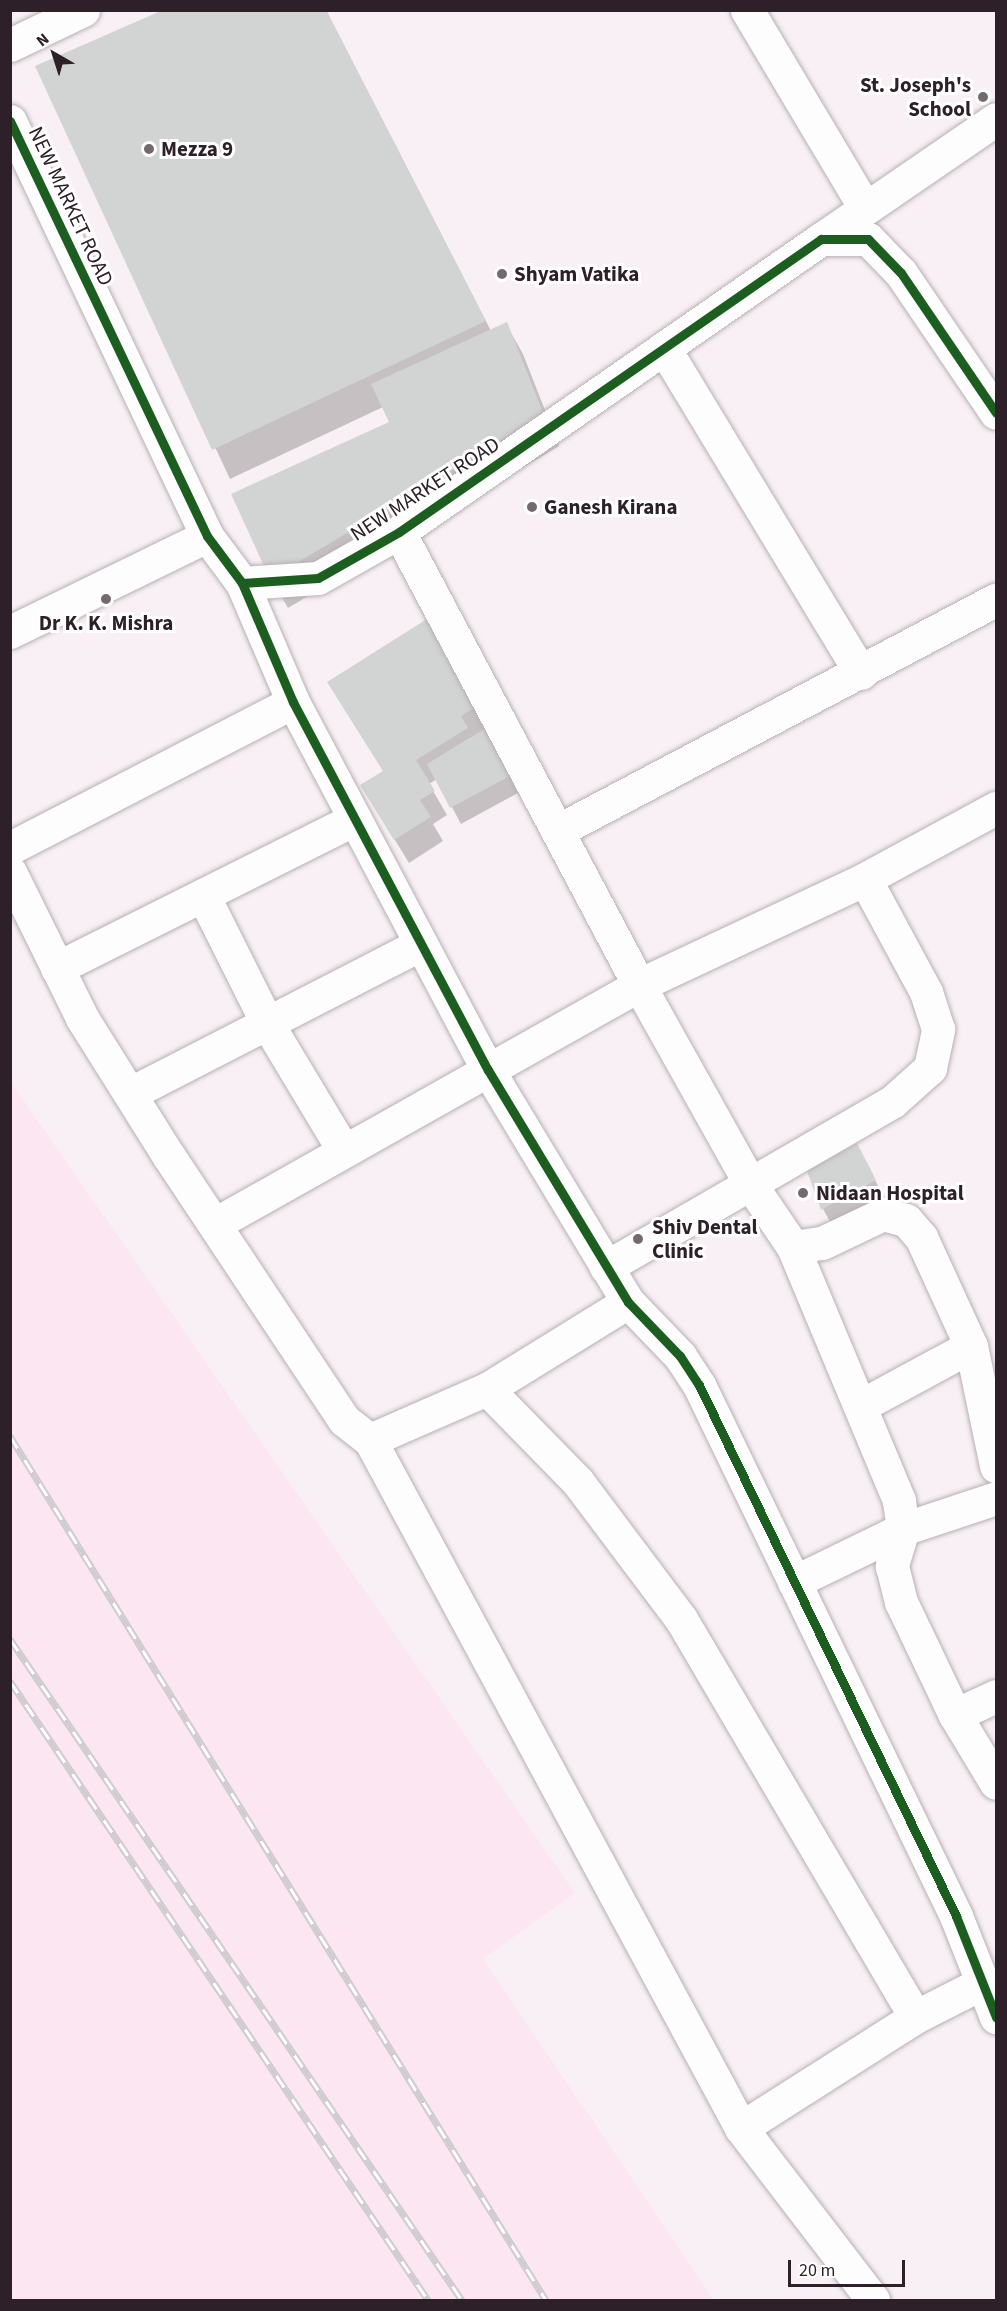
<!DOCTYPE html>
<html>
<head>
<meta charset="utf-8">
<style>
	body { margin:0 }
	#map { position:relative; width:1007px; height:2311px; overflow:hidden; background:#f8f0f4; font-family:"Source Sans 3",sans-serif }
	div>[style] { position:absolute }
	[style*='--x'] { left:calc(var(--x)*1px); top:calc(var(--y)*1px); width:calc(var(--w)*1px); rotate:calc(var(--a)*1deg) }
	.built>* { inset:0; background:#fbe6f2 }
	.shadow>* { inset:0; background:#0003 }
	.building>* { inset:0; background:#d1d4d2 }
	.roads { filter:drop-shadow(0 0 2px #b8afb4) drop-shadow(0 0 2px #b8afb4) }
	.street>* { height:33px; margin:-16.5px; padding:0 16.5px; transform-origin:16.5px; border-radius:16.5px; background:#fefdfd }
	.secondary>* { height:33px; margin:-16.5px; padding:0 16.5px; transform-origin:16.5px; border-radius:16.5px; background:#fefdfd }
	.rail>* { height:7px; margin-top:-3.5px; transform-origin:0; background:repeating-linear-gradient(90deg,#fff 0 14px,#ceccce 0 28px); box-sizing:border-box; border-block:2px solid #ceccce }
	.cycleway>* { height:9px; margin:-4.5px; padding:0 4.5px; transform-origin:4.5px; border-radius:4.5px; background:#1b5e20 }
	.dots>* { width:16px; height:16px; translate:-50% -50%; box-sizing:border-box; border:3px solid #fff; border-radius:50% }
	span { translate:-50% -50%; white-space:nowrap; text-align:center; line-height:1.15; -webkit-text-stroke:6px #fff; paint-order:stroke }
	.poi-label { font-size:21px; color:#2d2028; font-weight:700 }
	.right { translate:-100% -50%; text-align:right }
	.left { translate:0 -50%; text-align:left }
	.street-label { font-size:21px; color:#2d2028 }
	.frame { position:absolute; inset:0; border:12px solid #2d2028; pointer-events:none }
	.north { position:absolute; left:24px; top:24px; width:60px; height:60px; -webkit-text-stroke:4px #fff; paint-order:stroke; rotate:321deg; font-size:16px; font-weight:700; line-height:24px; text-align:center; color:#2d2028 }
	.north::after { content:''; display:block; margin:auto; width:21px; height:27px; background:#2d2028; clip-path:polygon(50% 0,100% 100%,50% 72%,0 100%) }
	.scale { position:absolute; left:788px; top:2260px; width:117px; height:27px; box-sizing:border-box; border:3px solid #2d2028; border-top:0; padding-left:8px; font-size:18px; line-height:21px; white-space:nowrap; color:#2d2028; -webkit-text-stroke:4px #fff; paint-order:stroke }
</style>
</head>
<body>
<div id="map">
	<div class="built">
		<div style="clip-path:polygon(10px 1081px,575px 1893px,483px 1959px,714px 2300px,11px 2300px)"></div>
	</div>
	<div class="shadow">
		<div style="clip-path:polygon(326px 10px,491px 331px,506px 324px,523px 354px,559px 446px,288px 608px,271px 578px,391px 423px,383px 407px,230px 479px,37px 67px)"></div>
		<div style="clip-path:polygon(479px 705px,518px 793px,461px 824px,437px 779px,429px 784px,447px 815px,433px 824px,443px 841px,409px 863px,376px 809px,384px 772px,343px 706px)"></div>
		<div style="clip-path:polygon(865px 1161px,884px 1197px,832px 1225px,823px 1209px)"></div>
	</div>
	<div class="building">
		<div style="clip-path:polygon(163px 10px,326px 10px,486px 321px,212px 450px,35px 66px)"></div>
		<div style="clip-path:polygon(507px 322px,544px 415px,270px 579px,231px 494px,389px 422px,371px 384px)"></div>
		<div style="clip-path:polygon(427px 619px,480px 704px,461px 716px,468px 728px,416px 760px,435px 791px,420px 800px,431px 817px,394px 840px,360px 785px,383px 771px,327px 682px)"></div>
		<div style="clip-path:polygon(486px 728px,510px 776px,450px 808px,427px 764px)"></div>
		<div style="clip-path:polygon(857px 1143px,876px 1180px,821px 1210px,807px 1171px)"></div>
	</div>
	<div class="roads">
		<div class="street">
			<div style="--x:747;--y:10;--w:230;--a:59.2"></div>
			<div style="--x:10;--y:45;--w:81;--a:-25.6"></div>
			<div style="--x:821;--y:239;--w:212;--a:-34.4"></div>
			<div style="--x:664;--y:348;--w:380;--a:58.8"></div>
			<div style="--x:399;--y:532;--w:513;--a:62.09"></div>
			<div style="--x:639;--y:985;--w:229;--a:60.8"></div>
			<div style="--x:751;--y:1185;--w:75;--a:55.9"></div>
			<div style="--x:793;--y:1247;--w:29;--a:-8"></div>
			<div style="--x:822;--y:1243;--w:68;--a:-25.4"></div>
			<div style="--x:883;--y:1214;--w:24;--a:15"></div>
			<div style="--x:906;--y:1220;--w:23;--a:49"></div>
			<div style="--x:921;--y:1237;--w:120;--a:65.4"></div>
			<div style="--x:971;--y:1346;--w:123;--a:78.2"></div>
			<div style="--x:242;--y:583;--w:129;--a:66.8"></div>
			<div style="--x:293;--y:702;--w:416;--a:62.1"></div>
			<div style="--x:488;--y:1070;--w:271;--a:58.9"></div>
			<div style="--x:628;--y:1302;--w:75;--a:46.1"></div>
			<div style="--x:680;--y:1356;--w:35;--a:57"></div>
			<div style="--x:699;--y:1385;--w:590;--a:64.17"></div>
			<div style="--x:956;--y:1916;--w:109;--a:68.4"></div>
			<div style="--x:10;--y:632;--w:219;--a:-26"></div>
			<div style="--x:559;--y:830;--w:494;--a:-27.8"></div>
			<div style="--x:10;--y:848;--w:318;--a:-27.3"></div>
			<div style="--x:10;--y:872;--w:163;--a:63.7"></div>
			<div style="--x:82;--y:1018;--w:162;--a:57.9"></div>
			<div style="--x:168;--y:1155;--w:318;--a:56.4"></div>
			<div style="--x:344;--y:1420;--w:33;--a:38"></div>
			<div style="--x:370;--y:1440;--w:128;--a:-23.6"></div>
			<div style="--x:487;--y:1389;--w:166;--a:-31.7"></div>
			<div style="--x:203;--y:895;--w:143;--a:63.4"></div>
			<div style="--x:267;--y:1023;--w:149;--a:59"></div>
			<div style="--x:57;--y:968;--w:333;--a:-26.6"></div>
			<div style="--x:131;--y:1093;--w:326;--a:-27.2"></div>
			<div style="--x:215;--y:1224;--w:487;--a:-29.4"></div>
			<div style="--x:639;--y:985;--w:250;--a:-25.1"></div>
			<div style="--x:865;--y:879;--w:149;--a:-28.5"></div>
			<div style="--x:793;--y:1247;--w:275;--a:67.3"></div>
			<div style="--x:899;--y:1501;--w:28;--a:82"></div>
			<div style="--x:903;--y:1529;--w:39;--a:107"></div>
			<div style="--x:892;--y:1566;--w:37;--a:76"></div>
			<div style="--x:901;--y:1602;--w:125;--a:64.5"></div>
			<div style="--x:955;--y:1715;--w:79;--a:58.9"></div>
			<div style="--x:606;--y:1267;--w:330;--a:-30"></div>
			<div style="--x:892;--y:1102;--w:51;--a:-41.8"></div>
			<div style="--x:930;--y:1068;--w:40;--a:-78"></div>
			<div style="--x:938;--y:1029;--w:39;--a:-108"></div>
			<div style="--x:926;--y:992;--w:128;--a:-118.4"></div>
			<div style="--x:487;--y:1389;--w:130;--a:45.6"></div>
			<div style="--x:578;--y:1482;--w:171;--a:53.1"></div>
			<div style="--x:681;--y:1619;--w:462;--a:59.5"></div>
			<div style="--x:862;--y:1405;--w:124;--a:-28.4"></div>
			<div style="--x:370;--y:1440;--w:782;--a:61.66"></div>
			<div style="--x:741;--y:2128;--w:217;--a:52.5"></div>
			<div style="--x:794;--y:1582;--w:121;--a:-25.9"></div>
			<div style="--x:903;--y:1529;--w:98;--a:-18.4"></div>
			<div style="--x:955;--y:1715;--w:45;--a:-24.9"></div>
			<div style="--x:741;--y:2128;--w:206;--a:-32.5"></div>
			<div style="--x:915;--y:2017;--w:73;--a:-26.9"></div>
		</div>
		<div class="secondary">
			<div style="--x:10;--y:121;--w:459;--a:64.6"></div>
			<div style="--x:207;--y:536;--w:59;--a:53.3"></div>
			<div style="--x:242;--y:583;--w:76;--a:-3.8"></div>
			<div style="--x:318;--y:578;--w:93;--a:-29.6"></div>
			<div style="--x:399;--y:532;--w:514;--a:-34.77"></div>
			<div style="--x:821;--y:239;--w:47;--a:0"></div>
			<div style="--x:868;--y:239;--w:47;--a:45.9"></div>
			<div style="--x:901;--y:273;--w:169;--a:55.8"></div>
		</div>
	</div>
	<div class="rail">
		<div style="--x:10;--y:1436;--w:1017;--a:58.19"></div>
		<div style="--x:10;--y:1639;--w:801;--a:55.64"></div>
		<div style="--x:10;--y:1681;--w:747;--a:55.97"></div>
	</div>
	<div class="cycleway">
		<div style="--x:10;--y:121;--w:459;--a:64.6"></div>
		<div style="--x:207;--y:536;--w:59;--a:53.3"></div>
		<div style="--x:242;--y:583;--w:76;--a:-3.8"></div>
		<div style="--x:318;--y:578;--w:93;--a:-29.6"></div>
		<div style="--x:399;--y:532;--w:514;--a:-34.77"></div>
		<div style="--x:821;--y:239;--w:47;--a:0"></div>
		<div style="--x:868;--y:239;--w:47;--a:45.9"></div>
		<div style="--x:901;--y:273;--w:169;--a:55.8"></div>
		<div style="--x:242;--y:583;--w:129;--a:66.8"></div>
		<div style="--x:293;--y:702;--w:416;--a:62.1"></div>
		<div style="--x:488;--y:1070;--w:271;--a:58.9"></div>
		<div style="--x:628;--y:1302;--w:75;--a:46.1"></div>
		<div style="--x:680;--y:1356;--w:35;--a:57"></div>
		<div style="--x:699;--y:1385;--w:590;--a:64.17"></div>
		<div style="--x:956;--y:1916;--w:109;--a:68.4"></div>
	</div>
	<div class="dots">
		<div style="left:983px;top:97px;background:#74696f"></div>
		<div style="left:149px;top:149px;background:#74696f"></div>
		<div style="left:502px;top:274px;background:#74696f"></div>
		<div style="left:532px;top:507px;background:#74696f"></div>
		<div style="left:106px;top:599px;background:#74696f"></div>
		<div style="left:803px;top:1193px;background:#74696f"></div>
		<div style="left:638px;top:1239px;background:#74696f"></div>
	</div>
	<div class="poi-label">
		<span class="right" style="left:971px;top:97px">St. Joseph's<br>School</span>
		<span class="left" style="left:161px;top:149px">Mezza 9</span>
		<span class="left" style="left:514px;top:274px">Shyam Vatika</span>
		<span class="left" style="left:544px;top:507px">Ganesh Kirana</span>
		<span style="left:106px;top:623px">Dr K. K. Mishra</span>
		<span class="left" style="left:816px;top:1193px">Nidaan Hospital</span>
		<span class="left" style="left:652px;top:1239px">Shiv Dental<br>Clinic</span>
	</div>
	<div class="street-label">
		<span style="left:71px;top:206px;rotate:65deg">NEW MARKET ROAD</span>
		<span style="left:425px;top:489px;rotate:-33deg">NEW MARKET ROAD</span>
	</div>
	<div class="frame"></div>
	<div class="north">N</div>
	<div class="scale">20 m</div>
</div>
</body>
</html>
